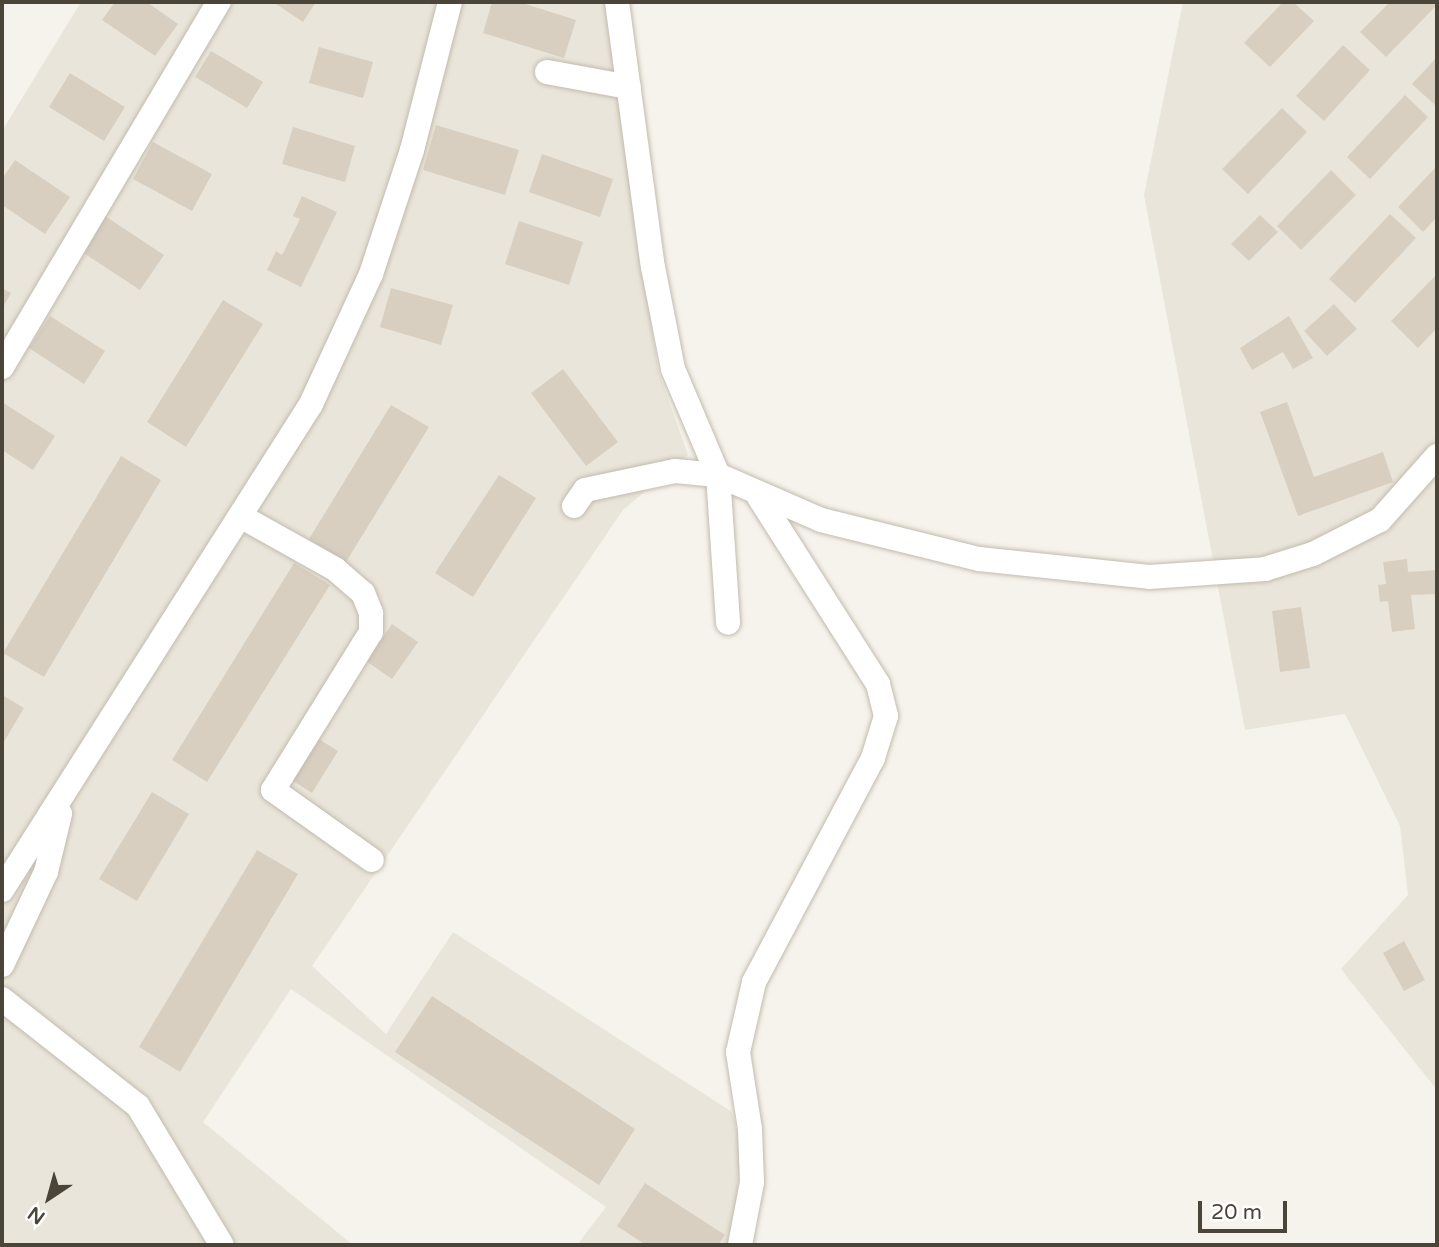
<!DOCTYPE html>
<html>
<head>
<meta charset="utf-8">
<style>
	body { margin:0 }
	#map { position:relative; width:1439px; height:1247px; overflow:hidden; background:#f6f3ec; font-family:"Varela Round",sans-serif }
	div>[style] { position:absolute }
	[style*='--x'] { left:calc(var(--x)*1px); top:calc(var(--y)*1px); width:calc(var(--w)*1px); rotate:calc(var(--a)*1deg) }
	.residential>* { inset:0; background:#eae5da }
	.building>* { inset:0; background:#d8cfc1 }
	.roads { filter:drop-shadow(0 0 2px #c2bbae) drop-shadow(0 0 2px #c2bbae) }
	.minor>* { height:24px; margin:-12px; padding:0 12px; transform-origin:12px; border-radius:12px; background:#fff }
	span { translate:-50% -50%; white-space:nowrap; text-align:center; line-height:1.15; -webkit-text-stroke:6px #fff; paint-order:stroke }
	.frame { position:absolute; inset:0; border:4px solid #4b4439; pointer-events:none }
	.north { position:absolute; left:14px; top:1163px; width:70px; height:70px; -webkit-text-stroke:5px #fff; paint-order:stroke; rotate:216deg; font-size:19px; font-weight:700; line-height:28px; text-align:center; color:#4b4439 }
	.north::after { content:''; display:block; margin:auto; width:24px; height:32px; background:#4b4439; clip-path:polygon(50% 0,100% 100%,50% 72%,0 100%) }
	.scale { position:absolute; left:1198px; top:1201px; width:89px; height:32px; box-sizing:border-box; border:4px solid #4b4439; border-top:0; padding-left:9px; font-size:21px; line-height:24px; white-space:nowrap; color:#4b4439; -webkit-text-stroke:5px #fff; paint-order:stroke }
</style>
</head>
<body>
<div id="map">
	<div class="residential">
		<div style="clip-path:polygon(81px 2px,606px 2px,658px 370px,688px 455px,623px 510px,312px 966px,386px 1034px,453px 932px,732px 1112px,741px 1149px,735px 1221px,728px 1245px,577px 1245px,606px 1207px,291px 989px,203px 1122px,353px 1245px,2px 1245px,2px 131px)"></div>
		<div style="clip-path:polygon(1183px 2px,1437px 2px,1437px 1090px,1341px 969px,1408px 895px,1400px 826px,1345px 714px,1245px 730px,1144px 195px)"></div>
	</div>
	<div class="building">
		<div style="clip-path:polygon(115px 2px,147px 2px,178px 24px,155px 56px,102px 20px)"></div>
		<div style="clip-path:polygon(273px 2px,316px 2px,303px 22px)"></div>
		<div style="clip-path:polygon(492px 2px,519px 2px,576px 20px,564px 58px,483px 33px)"></div>
		<div style="clip-path:polygon(1283px 2px,1293px 2px,1314px 21px,1270px 67px,1244px 43px)"></div>
		<div style="clip-path:polygon(1390px 2px,1432px 2px,1436px 6px,1386px 57px,1360px 32px)"></div>
		<div style="clip-path:polygon(1343px 45px,1370px 70px,1324px 121px,1296px 96px)"></div>
		<div style="clip-path:polygon(319px 47px,373px 62px,363px 98px,309px 83px)"></div>
		<div style="clip-path:polygon(211px 51px,263px 82px,247px 108px,195px 77px)"></div>
		<div style="clip-path:polygon(1437px 57px,1437px 107px,1412px 84px)"></div>
		<div style="clip-path:polygon(70px 73px,125px 107px,104px 141px,49px 107px)"></div>
		<div style="clip-path:polygon(1405px 95px,1428px 117px,1370px 179px,1347px 157px)"></div>
		<div style="clip-path:polygon(1282px 108px,1307px 132px,1248px 194px,1222px 169px)"></div>
		<div style="clip-path:polygon(436px 125px,519px 150px,505px 195px,423px 170px)"></div>
		<div style="clip-path:polygon(293px 127px,355px 146px,345px 182px,282px 164px)"></div>
		<div style="clip-path:polygon(153px 142px,212px 174px,192px 211px,133px 179px)"></div>
		<div style="clip-path:polygon(542px 154px,613px 179px,600px 217px,529px 192px)"></div>
		<div style="clip-path:polygon(15px 160px,70px 197px,45px 234px,2px 205px,2px 179px)"></div>
		<div style="clip-path:polygon(1437px 166px,1437px 217px,1423px 232px,1398px 207px)"></div>
		<div style="clip-path:polygon(1331px 170px,1356px 195px,1301px 250px,1277px 226px)"></div>
		<div style="clip-path:polygon(302px 196px,337px 212px,301px 287px,267px 270px,276px 251px,282px 255px,300px 219px,293px 216px)"></div>
		<div style="clip-path:polygon(102px 214px,164px 255px,140px 290px,79px 250px)"></div>
		<div style="clip-path:polygon(1390px 214px,1416px 238px,1355px 303px,1329px 279px)"></div>
		<div style="clip-path:polygon(1260px 215px,1278px 232px,1249px 261px,1231px 244px)"></div>
		<div style="clip-path:polygon(519px 221px,583px 242px,569px 285px,505px 264px)"></div>
		<div style="clip-path:polygon(1436px 275px,1437px 328px,1418px 348px,1391px 321px)"></div>
		<div style="clip-path:polygon(2px 288px,11px 293px,2px 309px)"></div>
		<div style="clip-path:polygon(391px 288px,453px 305px,441px 345px,380px 327px)"></div>
		<div style="clip-path:polygon(223px 300px,263px 324px,186px 447px,147px 422px)"></div>
		<div style="clip-path:polygon(1334px 304px,1357px 329px,1327px 356px,1304px 331px)"></div>
		<div style="clip-path:polygon(50px 316px,105px 351px,84px 384px,29px 348px)"></div>
		<div style="clip-path:polygon(1289px 316px,1313px 358px,1293px 369px,1283px 352px,1252px 370px,1240px 348px)"></div>
		<div style="clip-path:polygon(563px 369px,618px 442px,586px 466px,531px 393px)"></div>
		<div style="clip-path:polygon(2px 402px,55px 436px,33px 470px,2px 450px)"></div>
		<div style="clip-path:polygon(1287px 402px,1314px 477px,1383px 452px,1393px 482px,1298px 516px,1260px 412px)"></div>
		<div style="clip-path:polygon(391px 405px,429px 427px,346px 562px,309px 539px)"></div>
		<div style="clip-path:polygon(121px 456px,161px 480px,44px 677px,3px 653px)"></div>
		<div style="clip-path:polygon(499px 475px,536px 498px,473px 597px,435px 573px)"></div>
		<div style="clip-path:polygon(1407px 559px,1408px 572px,1437px 570px,1437px 594px,1411px 595px,1415px 629px,1392px 632px,1388px 601px,1380px 602px,1378px 585px,1386px 584px,1383px 562px)"></div>
		<div style="clip-path:polygon(294px 563px,330px 585px,207px 782px,172px 760px)"></div>
		<div style="clip-path:polygon(1301px 607px,1310px 668px,1280px 672px,1272px 611px)"></div>
		<div style="clip-path:polygon(392px 624px,418px 642px,392px 679px,366px 661px)"></div>
		<div style="clip-path:polygon(2px 695px,24px 708px,2px 745px)"></div>
		<div style="clip-path:polygon(317px 738px,338px 751px,312px 793px,290px 779px)"></div>
		<div style="clip-path:polygon(152px 792px,189px 814px,137px 901px,99px 879px)"></div>
		<div style="clip-path:polygon(257px 850px,298px 874px,180px 1072px,139px 1047px)"></div>
		<div style="clip-path:polygon(1404px 941px,1425px 980px,1404px 991px,1383px 953px)"></div>
		<div style="clip-path:polygon(432px 996px,635px 1129px,599px 1185px,395px 1052px)"></div>
		<div style="clip-path:polygon(645px 1183px,725px 1235px,718px 1245px,646px 1245px,617px 1226px)"></div>
	</div>
	<div class="roads">
		<div class="minor">
			<div style="--x:617;--y:2;--w:267;--a:82.3"></div>
			<div style="--x:653;--y:267;--w:104;--a:78.9"></div>
			<div style="--x:673;--y:369;--w:115;--a:67"></div>
			<div style="--x:718;--y:475;--w:148;--a:86.1"></div>
			<div style="--x:547;--y:72;--w:83;--a:10.4"></div>
			<div style="--x:2;--y:367;--w:425;--a:-59.3"></div>
			<div style="--x:574;--y:506;--w:19;--a:-55"></div>
			<div style="--x:585;--y:490;--w:92;--a:-11.9"></div>
			<div style="--x:675;--y:471;--w:43;--a:5.3"></div>
			<div style="--x:718;--y:475;--w:112;--a:23.6"></div>
			<div style="--x:821;--y:520;--w:163;--a:13.9"></div>
			<div style="--x:979;--y:559;--w:171;--a:6"></div>
			<div style="--x:1149;--y:577;--w:116;--a:-3.9"></div>
			<div style="--x:1265;--y:569;--w:50;--a:-17.4"></div>
			<div style="--x:1313;--y:554;--w:75;--a:-26.9"></div>
			<div style="--x:1380;--y:520;--w:86;--a:-48.3"></div>
			<div style="--x:242;--y:517;--w:107;--a:29.2"></div>
			<div style="--x:335;--y:569;--w:37;--a:41"></div>
			<div style="--x:363;--y:593;--w:22;--a:68"></div>
			<div style="--x:371;--y:613;--w:19;--a:90"></div>
			<div style="--x:371;--y:632;--w:186;--a:121.8"></div>
			<div style="--x:273;--y:790;--w:121;--a:35.3"></div>
			<div style="--x:2;--y:890;--w:576;--a:-57.55"></div>
			<div style="--x:311;--y:404;--w:143;--a:-65.2"></div>
			<div style="--x:371;--y:274;--w:131;--a:-71.7"></div>
			<div style="--x:412;--y:150;--w:153;--a:-75.6"></div>
			<div style="--x:2;--y:965;--w:103;--a:-64.7"></div>
			<div style="--x:46;--y:872;--w:60;--a:-76.4"></div>
			<div style="--x:2;--y:999;--w:173;--a:38.2"></div>
			<div style="--x:138;--y:1106;--w:162;--a:58.9"></div>
			<div style="--x:740;--y:1245;--w:64;--a:-79.2"></div>
			<div style="--x:752;--y:1182;--w:53;--a:-92.2"></div>
			<div style="--x:750;--y:1129;--w:78;--a:-98.9"></div>
			<div style="--x:738;--y:1052;--w:72;--a:-77.1"></div>
			<div style="--x:754;--y:982;--w:254;--a:-62"></div>
			<div style="--x:873;--y:758;--w:44;--a:-72.8"></div>
			<div style="--x:886;--y:716;--w:33;--a:-104"></div>
			<div style="--x:878;--y:684;--w:222;--a:-122.5"></div>
		</div>
	</div>
	<div class="frame"></div>
	<div class="north">N</div>
	<div class="scale">20 m</div>
</div>
</body>
</html>
